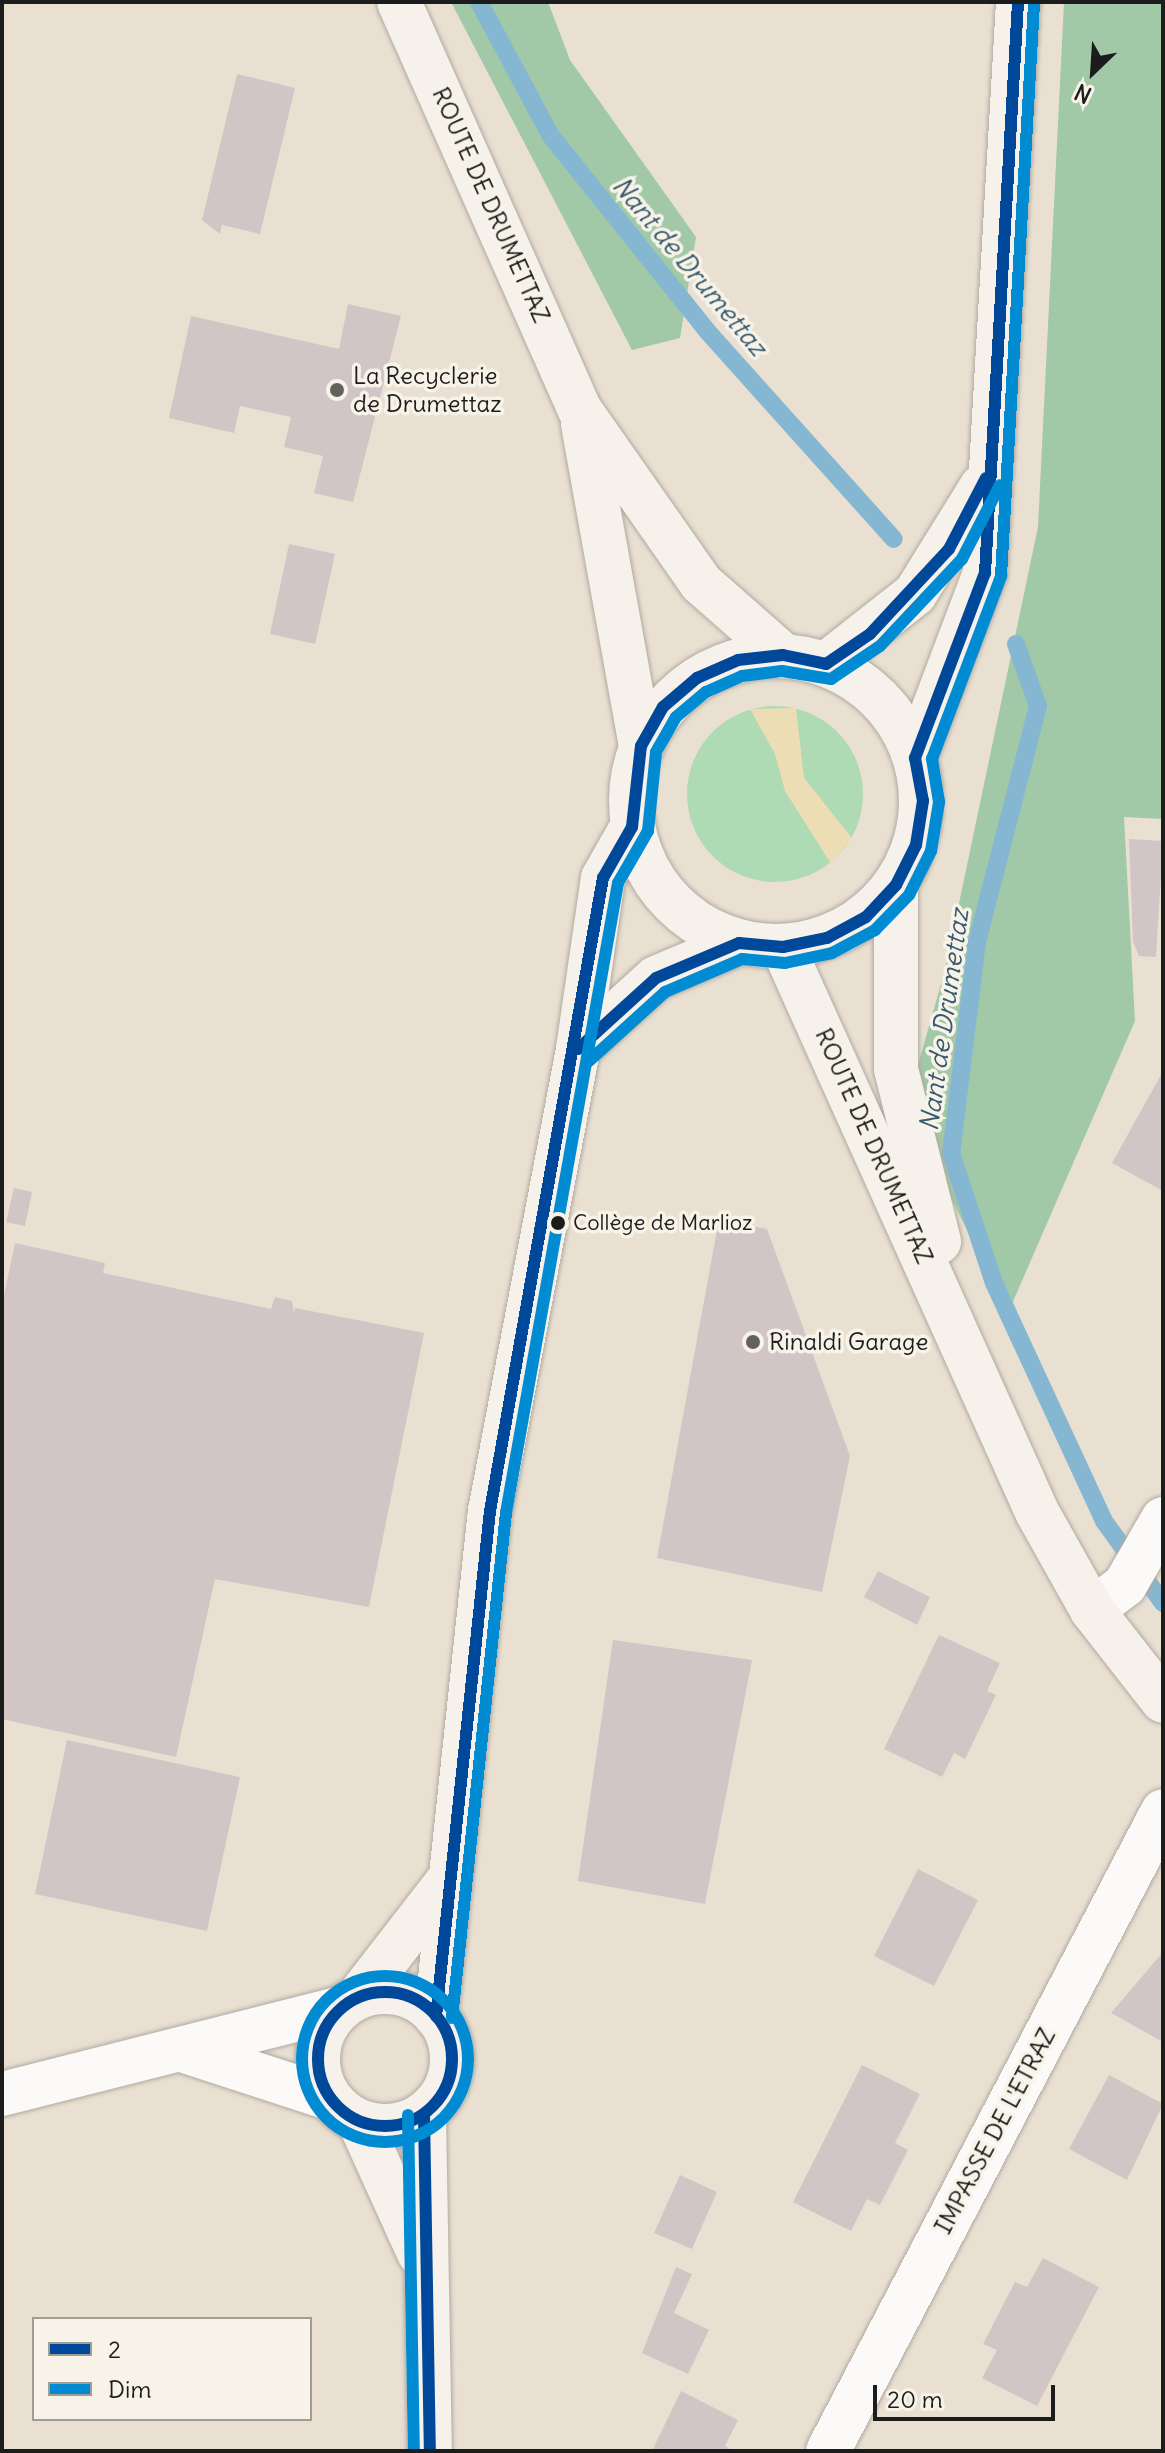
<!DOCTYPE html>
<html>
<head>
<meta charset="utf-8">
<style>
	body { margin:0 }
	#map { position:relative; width:1165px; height:2453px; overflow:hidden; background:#eae0d2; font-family:Delius,sans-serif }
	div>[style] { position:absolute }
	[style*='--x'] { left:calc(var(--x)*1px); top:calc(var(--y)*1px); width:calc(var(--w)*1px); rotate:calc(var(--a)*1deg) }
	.green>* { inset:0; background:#aedab4 }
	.round { border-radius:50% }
	.forest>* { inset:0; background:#a1c9a7 }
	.sand>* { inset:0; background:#ecddb5 }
	.stream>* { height:18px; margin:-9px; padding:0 9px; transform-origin:9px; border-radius:9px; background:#85b6d2 }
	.building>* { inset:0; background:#d2c5c5 }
	.roads { filter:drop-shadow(0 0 2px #b0aaa1) drop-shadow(0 0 2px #b0aaa1) }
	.street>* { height:44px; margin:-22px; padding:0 22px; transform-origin:22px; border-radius:22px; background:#fcfaf8 }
	.secondary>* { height:44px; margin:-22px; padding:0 22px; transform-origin:22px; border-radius:22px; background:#f6f1eb }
	.secondary>.ring { margin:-22px; padding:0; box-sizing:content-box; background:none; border:44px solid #f6f1eb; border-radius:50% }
	.bus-1>* { height:12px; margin:-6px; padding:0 6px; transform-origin:6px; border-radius:6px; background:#004899 }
	.bus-1>.ring { margin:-6px; padding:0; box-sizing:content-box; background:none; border:12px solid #004899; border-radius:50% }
	.bus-2>* { height:12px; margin:-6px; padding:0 6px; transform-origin:6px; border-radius:6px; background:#008bd2 }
	.bus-2>.ring { margin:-6px; padding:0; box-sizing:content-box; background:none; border:12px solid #008bd2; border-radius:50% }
	.dots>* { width:22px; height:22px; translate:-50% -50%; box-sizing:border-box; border:4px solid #f7f3e8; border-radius:50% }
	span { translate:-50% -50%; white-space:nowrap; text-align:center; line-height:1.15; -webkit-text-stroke:7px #f7f3e8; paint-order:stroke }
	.bus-label { font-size:22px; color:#1c1c1c }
	.left { translate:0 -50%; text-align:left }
	.street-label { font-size:24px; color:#1c1c1c }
	.poi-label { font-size:24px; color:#1c1c1c }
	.water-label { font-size:26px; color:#38596e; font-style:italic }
	.frame { position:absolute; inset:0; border:4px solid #1c1c1c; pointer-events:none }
	.legend { position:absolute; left:32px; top:2317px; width:280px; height:104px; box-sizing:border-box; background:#f7f3e8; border:2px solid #9f9d96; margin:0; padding:10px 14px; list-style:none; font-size:24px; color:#1c1c1c }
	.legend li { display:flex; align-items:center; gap:16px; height:40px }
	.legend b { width:40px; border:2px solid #9f9d96 }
	.north { position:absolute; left:1053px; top:32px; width:80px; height:80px; -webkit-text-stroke:6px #f7f3e8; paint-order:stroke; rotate:205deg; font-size:22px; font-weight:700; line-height:32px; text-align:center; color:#1c1c1c }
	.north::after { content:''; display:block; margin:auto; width:28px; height:36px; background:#1c1c1c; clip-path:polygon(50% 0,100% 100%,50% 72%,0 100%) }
	.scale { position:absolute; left:873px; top:2385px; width:182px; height:36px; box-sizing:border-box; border:4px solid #1c1c1c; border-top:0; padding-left:10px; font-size:24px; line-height:28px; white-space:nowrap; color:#1c1c1c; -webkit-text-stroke:6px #f7f3e8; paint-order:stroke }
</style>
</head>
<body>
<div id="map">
	<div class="green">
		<div class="round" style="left:687px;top:706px;width:176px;height:176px"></div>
	</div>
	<div class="forest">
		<div style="clip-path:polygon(451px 2px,548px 2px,570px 60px,696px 237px,680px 338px,632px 350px)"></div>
		<div style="clip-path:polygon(1064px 2px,1163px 2px,1163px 819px,1124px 817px,1135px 1021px,1008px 1313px,906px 1107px,945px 970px,1038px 527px)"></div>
	</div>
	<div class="sand">
		<div style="clip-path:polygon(796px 708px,804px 778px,852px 838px,831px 864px,785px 791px,775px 754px,750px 709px)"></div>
	</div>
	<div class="stream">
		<div style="--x:479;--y:2;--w:152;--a:61.8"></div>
		<div style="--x:551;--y:136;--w:251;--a:51.3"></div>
		<div style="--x:708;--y:332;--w:278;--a:48.1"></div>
		<div style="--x:1016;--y:644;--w:66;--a:70.5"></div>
		<div style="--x:1038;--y:706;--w:244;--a:104.5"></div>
		<div style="--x:977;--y:942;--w:213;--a:97"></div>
		<div style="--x:951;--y:1153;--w:137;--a:71.7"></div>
		<div style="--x:994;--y:1283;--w:262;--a:65.2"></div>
		<div style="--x:1104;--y:1521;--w:101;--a:54.3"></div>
	</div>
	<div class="building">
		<div style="clip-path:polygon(237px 74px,295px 88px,260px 234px,222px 225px,220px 234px,202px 220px)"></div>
		<div style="clip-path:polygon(348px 304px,401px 316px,353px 502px,314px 493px,323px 456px,284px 447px,291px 417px,240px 406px,234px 433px,169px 418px,191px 316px,339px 349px)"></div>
		<div style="clip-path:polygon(289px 544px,335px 554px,315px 644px,270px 634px)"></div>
		<div style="clip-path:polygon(1129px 839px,1163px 841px,1156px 957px,1139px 956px,1133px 942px)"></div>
		<div style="clip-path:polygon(1163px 1071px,1163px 1191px,1112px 1163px)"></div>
		<div style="clip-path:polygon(14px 1188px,32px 1192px,25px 1226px,6px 1222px)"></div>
		<div style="clip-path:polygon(719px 1219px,767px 1229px,850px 1456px,822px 1592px,657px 1558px)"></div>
		<div style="clip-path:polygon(15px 1243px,105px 1263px,103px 1273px,271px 1309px,275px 1297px,292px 1301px,294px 1314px,295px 1308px,424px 1333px,369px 1607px,215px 1579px,176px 1757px,2px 1719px,2px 1305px)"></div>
		<div style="clip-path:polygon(878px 1571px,930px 1597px,917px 1625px,864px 1597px)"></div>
		<div style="clip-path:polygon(939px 1635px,1000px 1663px,987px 1691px,996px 1695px,965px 1759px,954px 1753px,942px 1777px,884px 1749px)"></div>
		<div style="clip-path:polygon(613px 1640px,752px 1660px,705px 1904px,578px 1881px)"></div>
		<div style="clip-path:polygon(67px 1740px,240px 1777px,207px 1931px,35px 1894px)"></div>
		<div style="clip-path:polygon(918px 1869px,978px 1900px,934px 1986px,874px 1956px)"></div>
		<div style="clip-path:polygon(1163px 1952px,1163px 2042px,1111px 2013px)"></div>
		<div style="clip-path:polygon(862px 2065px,920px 2094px,895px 2143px,908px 2150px,880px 2205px,867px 2199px,851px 2231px,793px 2202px)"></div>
		<div style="clip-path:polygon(1109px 2075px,1163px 2104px,1127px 2180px,1069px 2149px)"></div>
		<div style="clip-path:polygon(680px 2175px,717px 2192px,692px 2249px,654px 2233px)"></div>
		<div style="clip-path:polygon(1043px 2258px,1099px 2287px,1037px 2406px,982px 2378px,997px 2350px,983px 2344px,1015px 2282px,1027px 2287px)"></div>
		<div style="clip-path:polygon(676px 2267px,692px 2274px,674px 2313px,709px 2330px,688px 2374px,642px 2353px)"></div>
		<div style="clip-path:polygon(681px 2391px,738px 2420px,725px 2446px,733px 2451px,652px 2451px)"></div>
	</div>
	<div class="roads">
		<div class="street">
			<div style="--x:1092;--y:1610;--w:41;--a:-37.1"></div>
			<div style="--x:1125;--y:1585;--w:76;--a:-60.1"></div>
			<div style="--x:182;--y:2050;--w:155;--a:18.1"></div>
			<div style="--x:2;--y:2094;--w:350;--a:-14.2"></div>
			<div style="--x:828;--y:2451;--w:722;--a:-62.37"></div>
		</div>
		<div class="secondary">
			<div style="--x:399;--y:2;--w:446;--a:66.1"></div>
			<div style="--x:580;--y:410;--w:211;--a:55"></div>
			<div style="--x:701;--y:583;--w:109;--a:41.3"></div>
			<div style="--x:583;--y:424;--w:327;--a:79.8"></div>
			<div class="ring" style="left:631px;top:656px;width:246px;height:246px"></div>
			<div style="--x:826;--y:664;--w:113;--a:-38.2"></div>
			<div style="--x:915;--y:594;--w:127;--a:-58.2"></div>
			<div style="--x:915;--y:758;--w:198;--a:-69.3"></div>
			<div style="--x:985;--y:573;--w:572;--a:-86.69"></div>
			<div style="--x:896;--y:885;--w:184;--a:90"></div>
			<div style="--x:896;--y:1069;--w:178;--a:76"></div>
			<div style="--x:783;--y:947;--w:619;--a:65.79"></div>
			<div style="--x:1037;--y:1512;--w:112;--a:60.7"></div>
			<div style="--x:1092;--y:1610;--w:115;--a:52"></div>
			<div style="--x:578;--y:1049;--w:105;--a:-42.3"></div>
			<div style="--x:656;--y:978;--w:90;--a:-22.9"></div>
			<div class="ring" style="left:318px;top:1992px;width:90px;height:90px"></div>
			<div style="--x:358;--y:1997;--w:147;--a:-52.2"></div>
			<div style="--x:436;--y:2016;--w:508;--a:-83.9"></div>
			<div style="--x:490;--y:1511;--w:470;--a:-79.2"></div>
			<div style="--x:578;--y:1049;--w:173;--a:-81.7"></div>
			<div style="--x:603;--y:878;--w:59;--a:-60.4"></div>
			<div style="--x:424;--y:2115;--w:336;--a:89"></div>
			<div style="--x:360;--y:2123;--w:143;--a:65.6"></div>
		</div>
	</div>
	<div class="bus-1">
		<div style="--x:578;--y:1049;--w:105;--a:-42.3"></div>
		<div style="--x:656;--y:978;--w:90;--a:-22.9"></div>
		<div style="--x:739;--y:943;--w:44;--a:5.2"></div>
		<div style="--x:783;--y:947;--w:45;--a:-11.6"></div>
		<div style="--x:827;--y:938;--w:44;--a:-28.3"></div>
		<div style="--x:866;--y:917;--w:44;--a:-46.8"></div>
		<div style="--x:896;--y:885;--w:45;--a:-63.4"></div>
		<div style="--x:916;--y:845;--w:45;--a:-81"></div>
		<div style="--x:923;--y:801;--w:44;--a:-100.5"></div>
		<div style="--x:915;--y:758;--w:198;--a:-69.3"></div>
		<div style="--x:985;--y:573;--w:572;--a:-86.69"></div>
		<div class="ring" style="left:318px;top:1992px;width:122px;height:122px"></div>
		<div style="--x:436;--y:2016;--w:508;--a:-83.9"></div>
		<div style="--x:490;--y:1511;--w:643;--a:-79.88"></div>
		<div style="--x:603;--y:878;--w:59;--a:-60.4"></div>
		<div style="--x:632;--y:827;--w:81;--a:-83.7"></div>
		<div style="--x:641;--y:746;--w:45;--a:-60.6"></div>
		<div style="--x:663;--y:707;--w:45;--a:-40.5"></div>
		<div style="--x:697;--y:678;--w:45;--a:-23.7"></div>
		<div style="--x:738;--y:660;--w:45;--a:-6.3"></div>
		<div style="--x:783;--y:655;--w:44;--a:11.8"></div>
		<div style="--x:826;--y:664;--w:53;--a:-34.3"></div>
		<div style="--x:870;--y:634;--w:116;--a:-47.1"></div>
		<div style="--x:949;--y:549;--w:80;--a:-62.5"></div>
		<div style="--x:424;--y:2115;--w:336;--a:89"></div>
	</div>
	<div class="bus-2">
		<div style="--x:589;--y:1061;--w:103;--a:-42.2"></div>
		<div style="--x:665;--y:992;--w:84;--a:-23.2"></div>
		<div style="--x:742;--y:959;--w:43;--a:5.3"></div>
		<div style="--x:785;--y:963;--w:48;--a:-12"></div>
		<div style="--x:832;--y:953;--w:49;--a:-28.1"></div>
		<div style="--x:875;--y:930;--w:49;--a:-45.8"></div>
		<div style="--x:909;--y:895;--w:49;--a:-63.4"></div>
		<div style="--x:931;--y:851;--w:50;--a:-80.7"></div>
		<div style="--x:939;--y:802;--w:44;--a:-99.2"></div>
		<div style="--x:932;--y:759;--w:196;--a:-69.3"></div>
		<div style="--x:1001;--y:576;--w:574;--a:-86.7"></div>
		<div class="ring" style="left:302px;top:1976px;width:154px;height:154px"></div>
		<div style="--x:452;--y:2018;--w:508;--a:-83.9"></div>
		<div style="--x:506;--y:1513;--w:640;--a:-79.92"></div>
		<div style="--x:618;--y:883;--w:60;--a:-60"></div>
		<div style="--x:648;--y:831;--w:79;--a:-84.2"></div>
		<div style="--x:656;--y:752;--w:40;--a:-60.3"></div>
		<div style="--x:676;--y:717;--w:39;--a:-40"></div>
		<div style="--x:706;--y:692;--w:39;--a:-24"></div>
		<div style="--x:742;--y:676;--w:40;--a:-7.1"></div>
		<div style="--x:782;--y:671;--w:50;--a:9.3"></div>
		<div style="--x:831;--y:679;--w:59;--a:-34"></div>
		<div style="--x:880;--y:646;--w:120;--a:-46.7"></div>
		<div style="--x:962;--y:559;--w:83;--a:-62.8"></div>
		<div style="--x:408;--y:2115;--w:336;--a:89"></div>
	</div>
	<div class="dots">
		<div style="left:337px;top:390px;background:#64615c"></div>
		<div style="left:558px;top:1223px;background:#1c1c1c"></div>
		<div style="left:753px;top:1342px;background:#64615c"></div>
	</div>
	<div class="bus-label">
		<span class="left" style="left:573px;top:1223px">Collège de Marlioz</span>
	</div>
	<div class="street-label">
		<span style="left:491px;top:205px;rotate:66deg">ROUTE DE DRUMETTAZ</span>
		<span style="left:874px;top:1146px;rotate:66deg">ROUTE DE DRUMETTAZ</span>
		<span style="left:995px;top:2131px;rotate:-62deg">IMPASSE DE L'ETRAZ</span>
	</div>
	<div class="poi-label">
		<span class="left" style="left:353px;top:390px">La Recyclerie<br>de Drumettaz</span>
		<span class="left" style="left:769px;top:1342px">Rinaldi Garage</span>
	</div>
	<div class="water-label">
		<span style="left:690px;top:266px;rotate:50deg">Nant de Drumettaz</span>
		<span style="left:944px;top:1020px;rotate:-82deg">Nant de Drumettaz</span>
	</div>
	<div class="frame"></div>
	<ul class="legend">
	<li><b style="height:10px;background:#004899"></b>2</li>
	<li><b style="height:10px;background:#008bd2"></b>Dim</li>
	</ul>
	<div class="north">N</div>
	<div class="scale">20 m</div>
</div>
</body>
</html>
